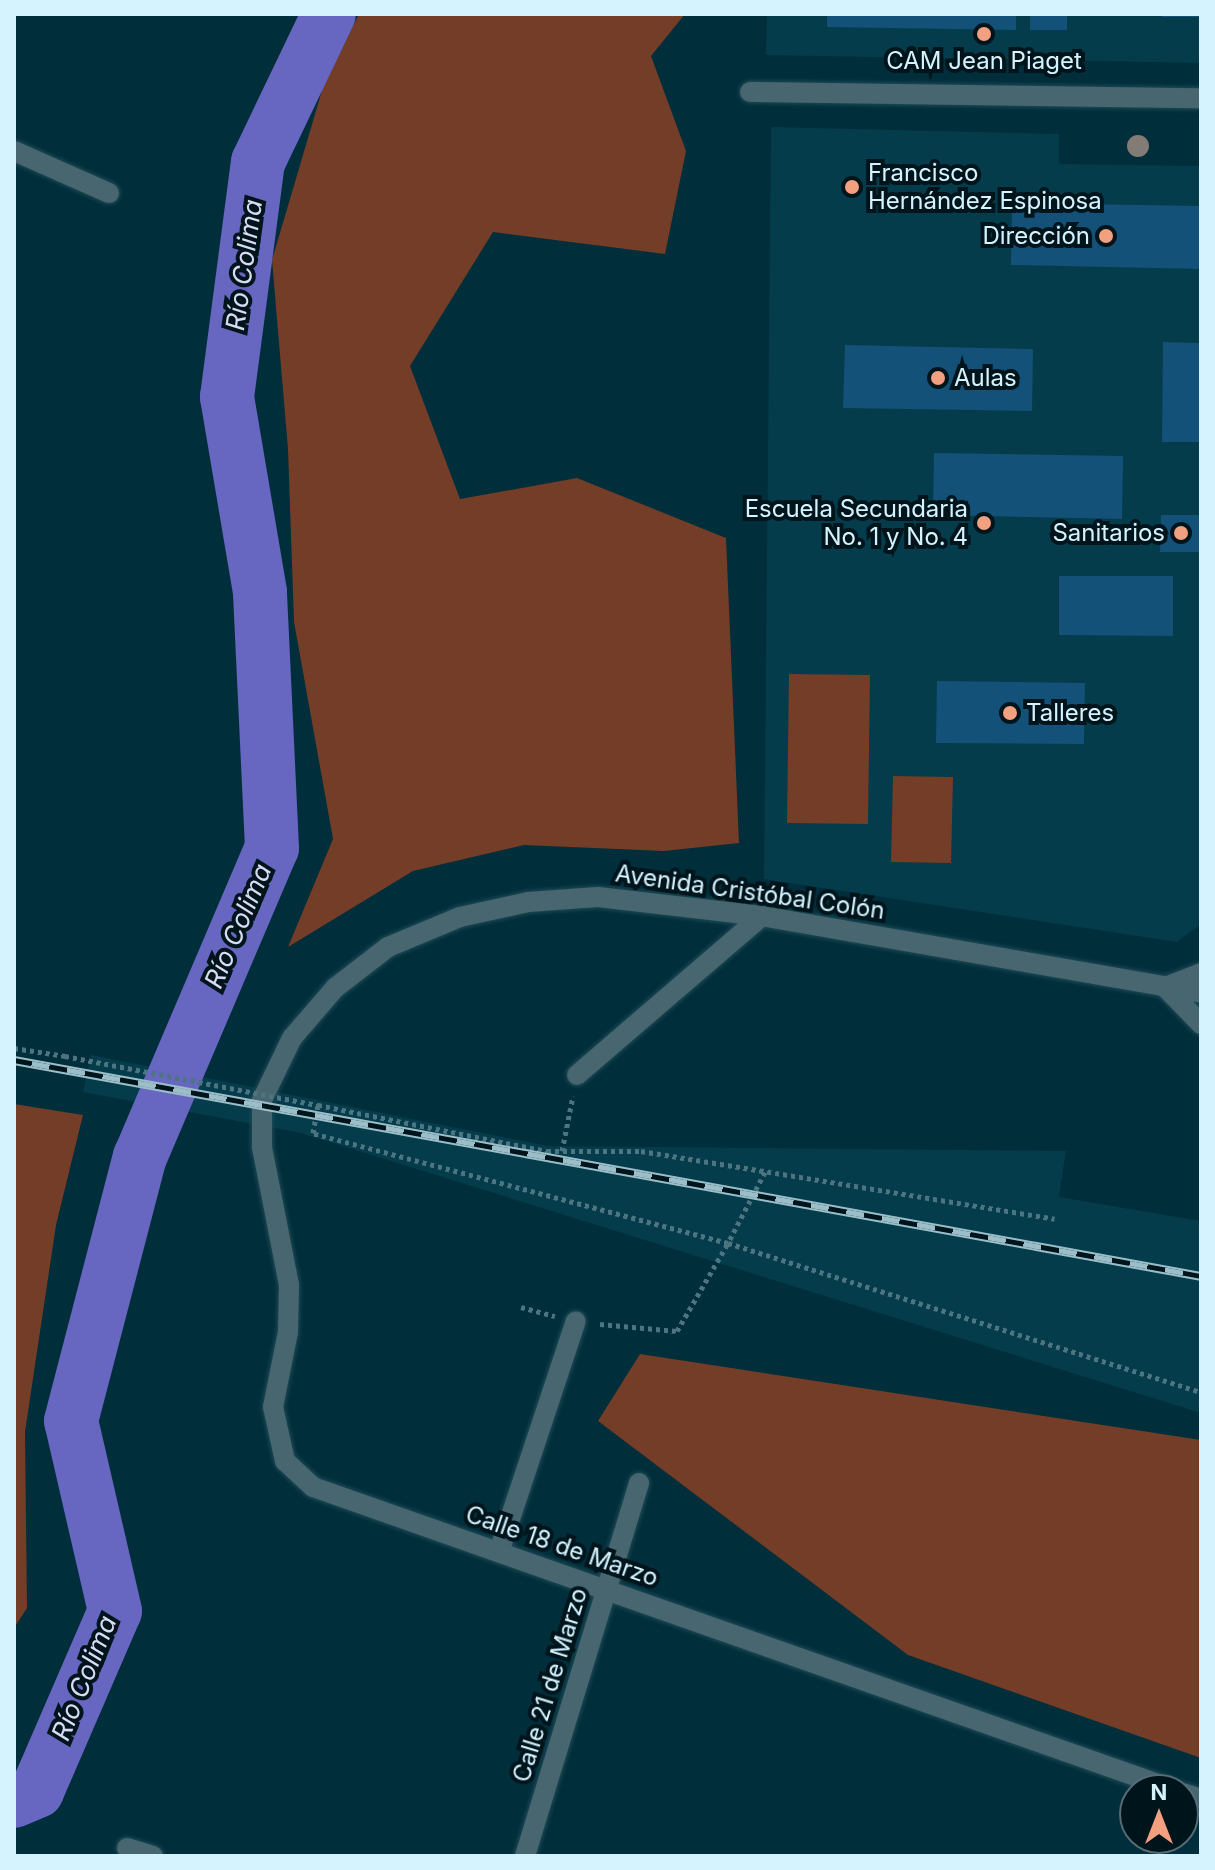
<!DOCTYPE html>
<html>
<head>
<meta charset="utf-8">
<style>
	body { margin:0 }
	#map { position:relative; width:1215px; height:1870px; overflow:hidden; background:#002e3b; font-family:Inter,sans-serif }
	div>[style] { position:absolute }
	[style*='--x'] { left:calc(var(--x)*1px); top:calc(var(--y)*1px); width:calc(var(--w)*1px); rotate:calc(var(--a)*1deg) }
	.built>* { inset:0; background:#043c4b }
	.green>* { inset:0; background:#733d27 }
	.river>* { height:54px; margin:-27px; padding:0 27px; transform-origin:27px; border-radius:27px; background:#6766c1 }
	.building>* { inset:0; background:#135178 }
	.path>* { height:5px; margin-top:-2.5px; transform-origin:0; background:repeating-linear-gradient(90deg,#4d7581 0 4px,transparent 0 8px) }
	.roads { filter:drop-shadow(0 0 2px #1e4a56) drop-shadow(0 0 2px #1e4a56) }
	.street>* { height:20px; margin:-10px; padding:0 10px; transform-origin:10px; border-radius:10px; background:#476670 }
	.rail>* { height:9px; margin-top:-4.5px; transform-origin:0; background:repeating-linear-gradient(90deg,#00141c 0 18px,#9bbec9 0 36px); box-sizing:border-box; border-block:2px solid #9bbec9 }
	.path-bridge>* { height:5px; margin-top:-2.5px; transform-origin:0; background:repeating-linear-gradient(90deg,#4d7581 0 4px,transparent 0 8px) }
	.trees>* { width:22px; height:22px; margin:-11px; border-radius:50%; background:#837b76 }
	.dots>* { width:22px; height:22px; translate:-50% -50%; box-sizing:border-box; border:4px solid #00141c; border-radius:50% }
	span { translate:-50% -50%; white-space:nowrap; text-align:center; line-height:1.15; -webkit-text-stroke:8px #00141c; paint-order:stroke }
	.poi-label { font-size:24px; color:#d4f3fe }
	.left { translate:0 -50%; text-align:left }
	.right { translate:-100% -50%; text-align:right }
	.street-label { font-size:24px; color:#d4f3fe }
	.water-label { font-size:26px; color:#d9dbf4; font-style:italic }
	.frame { position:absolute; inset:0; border:16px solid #d4f3fe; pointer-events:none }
	.north { position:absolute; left:1119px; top:1774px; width:80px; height:80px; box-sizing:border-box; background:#00141c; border:2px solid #556d76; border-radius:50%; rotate:0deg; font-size:22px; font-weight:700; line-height:32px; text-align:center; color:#d4f3fe }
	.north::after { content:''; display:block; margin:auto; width:28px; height:36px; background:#f2a080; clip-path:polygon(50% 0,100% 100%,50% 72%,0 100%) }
</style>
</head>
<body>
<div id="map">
	<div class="built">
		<div style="clip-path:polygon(767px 14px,1201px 14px,1201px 63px,766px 55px)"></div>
		<div style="clip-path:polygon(771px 127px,1059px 134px,1059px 164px,1201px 166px,1201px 924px,1177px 942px,764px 879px)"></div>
		<div style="clip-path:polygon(91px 1055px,548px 1146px,1066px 1151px,1059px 1197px,1201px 1221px,1201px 1413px,301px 1133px,83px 1092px)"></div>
	</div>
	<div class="green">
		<div style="clip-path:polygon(359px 14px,685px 14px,651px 56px,686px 151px,665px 254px,493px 232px,410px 366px,460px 499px,577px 478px,726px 538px,739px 843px,664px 851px,524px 845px,413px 871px,288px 947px,333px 839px,294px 622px,288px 449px,272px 260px,323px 87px)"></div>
		<div style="clip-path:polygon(789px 674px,870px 675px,868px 824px,787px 823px)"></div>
		<div style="clip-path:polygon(893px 776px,953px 777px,951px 863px,891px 862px)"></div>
		<div style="clip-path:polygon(14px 1104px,83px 1115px,56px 1225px,25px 1432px,27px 1608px,14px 1628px)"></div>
		<div style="clip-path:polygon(640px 1354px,1201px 1440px,1201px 1758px,908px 1655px,598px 1421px)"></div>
	</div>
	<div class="river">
		<div style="--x:14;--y:1801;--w:25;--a:-23"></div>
		<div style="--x:37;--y:1791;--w:196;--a:-66.6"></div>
		<div style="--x:115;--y:1611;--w:195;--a:-103"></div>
		<div style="--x:71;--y:1421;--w:273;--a:-75.4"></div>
		<div style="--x:140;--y:1157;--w:336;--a:-66.9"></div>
		<div style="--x:272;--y:848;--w:256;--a:-92.7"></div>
		<div style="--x:260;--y:592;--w:198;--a:-99.6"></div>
		<div style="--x:227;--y:397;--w:237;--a:-82.5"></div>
		<div style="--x:258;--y:162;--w:164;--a:-64.4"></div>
	</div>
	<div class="building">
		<div style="clip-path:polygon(827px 14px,1016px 14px,1016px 30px,827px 27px)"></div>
		<div style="clip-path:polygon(1030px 14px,1067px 14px,1067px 30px,1030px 30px)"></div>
		<div style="clip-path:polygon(1162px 14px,1201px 14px,1201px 17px,1162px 17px)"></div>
		<div style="clip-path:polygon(1012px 203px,1201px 206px,1200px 269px,1011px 265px)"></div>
		<div style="clip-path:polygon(1163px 342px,1201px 343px,1201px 442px,1162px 442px)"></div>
		<div style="clip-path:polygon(845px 345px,1033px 349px,1032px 411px,843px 408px)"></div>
		<div style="clip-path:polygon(934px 453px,1123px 456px,1122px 519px,933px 515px)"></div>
		<div style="clip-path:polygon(1161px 515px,1201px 515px,1201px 552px,1160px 552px)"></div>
		<div style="clip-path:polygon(1059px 576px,1173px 576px,1173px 636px,1059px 635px)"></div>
		<div style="clip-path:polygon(937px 681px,1085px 683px,1084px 744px,936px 743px)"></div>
	</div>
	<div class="path">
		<div style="--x:14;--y:1048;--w:52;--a:8.9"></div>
		<div style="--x:562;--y:1151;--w:56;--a:-78.7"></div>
		<div style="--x:765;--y:1172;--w:80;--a:117.5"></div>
		<div style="--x:728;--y:1243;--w:429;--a:-165.2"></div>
		<div style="--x:313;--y:1133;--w:28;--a:-80"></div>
		<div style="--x:318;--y:1105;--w:234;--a:11.4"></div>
		<div style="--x:547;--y:1151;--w:94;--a:0"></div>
		<div style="--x:641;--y:1151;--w:419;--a:9.3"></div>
		<div style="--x:521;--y:1307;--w:35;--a:15"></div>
		<div style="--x:600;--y:1324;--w:77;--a:5.2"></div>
		<div style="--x:677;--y:1331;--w:102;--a:-59.9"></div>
		<div style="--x:728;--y:1243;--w:496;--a:17.5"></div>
	</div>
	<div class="roads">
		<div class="street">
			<div style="--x:750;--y:92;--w:451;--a:0.8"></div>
			<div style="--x:14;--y:151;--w:104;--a:23.9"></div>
			<div style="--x:1165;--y:987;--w:52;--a:45.8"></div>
			<div style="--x:1165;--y:987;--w:39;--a:-21"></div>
			<div style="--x:577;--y:1075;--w:244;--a:-40.7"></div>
			<div style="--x:499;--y:1552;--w:243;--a:-71.6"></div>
			<div style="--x:1175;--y:1790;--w:914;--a:-160.63"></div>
			<div style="--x:313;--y:1487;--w:38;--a:-137"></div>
			<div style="--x:285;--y:1461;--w:55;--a:-102.5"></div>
			<div style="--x:273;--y:1407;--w:76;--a:-78.7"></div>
			<div style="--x:288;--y:1332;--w:47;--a:-88.8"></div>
			<div style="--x:289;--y:1285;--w:141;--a:-101.1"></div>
			<div style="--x:262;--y:1147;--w:47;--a:-90"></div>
			<div style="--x:262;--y:1100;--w:69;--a:-64.2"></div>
			<div style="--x:292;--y:1038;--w:66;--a:-49.3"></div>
			<div style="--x:335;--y:988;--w:67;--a:-37.7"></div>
			<div style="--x:388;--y:947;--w:78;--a:-22.6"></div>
			<div style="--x:460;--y:917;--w:70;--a:-12.4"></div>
			<div style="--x:528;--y:902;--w:70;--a:-4.1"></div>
			<div style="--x:598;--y:897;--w:165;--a:6.6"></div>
			<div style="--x:762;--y:916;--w:446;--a:9.9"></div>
			<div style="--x:1183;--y:1793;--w:19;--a:18"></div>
			<div style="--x:127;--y:1848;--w:27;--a:17"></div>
			<div style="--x:525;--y:1856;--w:390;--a:-73"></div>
		</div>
	</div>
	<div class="rail">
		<div style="--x:14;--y:1060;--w:1206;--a:10.31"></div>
	</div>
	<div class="path-bridge">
		<div style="--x:65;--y:1056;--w:258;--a:11"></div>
	</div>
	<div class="trees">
		<div style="left:1138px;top:146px"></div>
	</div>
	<div class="dots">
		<div style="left:984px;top:34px;background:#f2a080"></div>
		<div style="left:852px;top:187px;background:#f2a080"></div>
		<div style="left:1106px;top:236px;background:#f2a080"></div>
		<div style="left:938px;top:378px;background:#f2a080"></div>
		<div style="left:984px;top:523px;background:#f2a080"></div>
		<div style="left:1181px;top:533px;background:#f2a080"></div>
		<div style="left:1010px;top:713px;background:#f2a080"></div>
	</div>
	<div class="poi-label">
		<span style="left:984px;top:61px">CAM Jean Piaget</span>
		<span class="left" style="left:868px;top:187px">Francisco<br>Hernández Espinosa</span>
		<span class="right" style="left:1090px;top:236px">Dirección</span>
		<span class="left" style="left:954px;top:378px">Aulas</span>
		<span class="right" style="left:968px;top:523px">Escuela Secundaria<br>No. 1 y No. 4</span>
		<span class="right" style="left:1165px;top:533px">Sanitarios</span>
		<span class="left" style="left:1026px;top:713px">Talleres</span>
	</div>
	<div class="street-label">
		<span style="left:750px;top:892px;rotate:8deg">Avenida Cristóbal Colón</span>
		<span style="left:562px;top:1546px;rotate:19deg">Calle 18 de Marzo</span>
		<span style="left:550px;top:1685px;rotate:-73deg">Calle 21 de Marzo</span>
	</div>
	<div class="water-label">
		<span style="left:244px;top:265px;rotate:-82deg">Río Colima</span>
		<span style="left:238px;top:926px;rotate:-67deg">Río Colima</span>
		<span style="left:84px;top:1678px;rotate:-68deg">Río Colima</span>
	</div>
	<div class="frame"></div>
	<div class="north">N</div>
</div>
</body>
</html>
